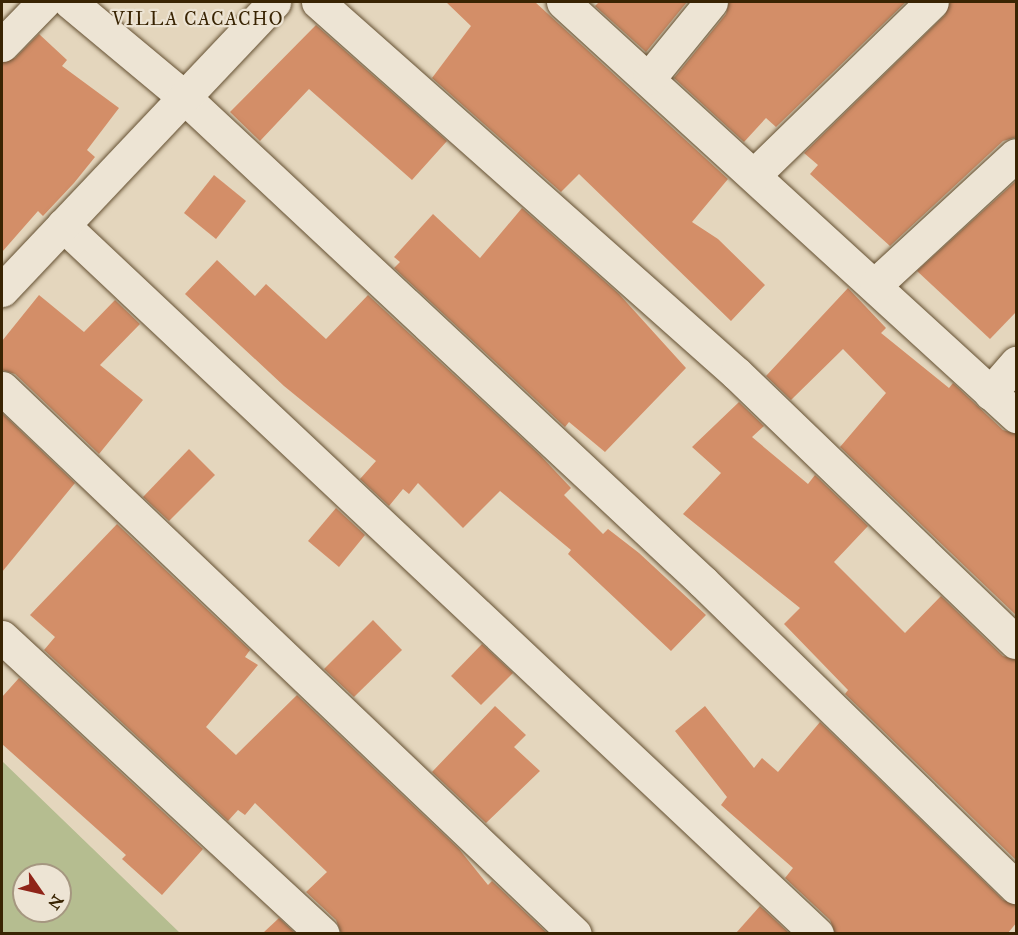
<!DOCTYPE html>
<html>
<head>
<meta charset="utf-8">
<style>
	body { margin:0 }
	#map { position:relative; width:1018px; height:935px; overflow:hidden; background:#e4d6bd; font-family:"IM FELL Great Primer",serif }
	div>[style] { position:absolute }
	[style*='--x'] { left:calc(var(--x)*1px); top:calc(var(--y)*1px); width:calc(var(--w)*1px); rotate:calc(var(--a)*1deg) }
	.green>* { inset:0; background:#b5bd90 }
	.building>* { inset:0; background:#d38e68 }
	.roads { filter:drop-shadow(0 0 2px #645032) drop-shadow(0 0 2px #645032) }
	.minor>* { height:33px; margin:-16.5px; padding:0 16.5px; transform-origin:16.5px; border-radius:16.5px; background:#ede4d4 }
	span { translate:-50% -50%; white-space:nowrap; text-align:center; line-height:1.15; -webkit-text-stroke:4.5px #ede4d4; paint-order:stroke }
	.neighbourhood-label { font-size:18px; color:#392403; letter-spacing:1.5px }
	.frame { position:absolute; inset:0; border:3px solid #392403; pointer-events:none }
	.north { position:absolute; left:12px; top:863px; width:60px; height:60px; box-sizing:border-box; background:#ede4d4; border:2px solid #a59780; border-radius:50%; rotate:124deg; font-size:16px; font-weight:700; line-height:24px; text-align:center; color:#392403 }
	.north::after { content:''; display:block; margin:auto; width:21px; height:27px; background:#8f2418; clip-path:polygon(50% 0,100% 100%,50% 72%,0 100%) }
</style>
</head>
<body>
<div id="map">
	<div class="green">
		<div style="clip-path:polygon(evenodd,2px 761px,180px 933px,2px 933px,2px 761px,24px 875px,60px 875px,60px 911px,24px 911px,24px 875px)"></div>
	</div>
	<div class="building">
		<div style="clip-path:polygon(446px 2px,535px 2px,728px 179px,692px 222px,718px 239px,765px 285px,731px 321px,579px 174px,561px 192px,432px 78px,471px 26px)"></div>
		<div style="clip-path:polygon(599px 2px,687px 2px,646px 52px,595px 6px)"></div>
		<div style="clip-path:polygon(729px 2px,906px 2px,776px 127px,766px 118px,744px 142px,674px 78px,726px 14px)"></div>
		<div style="clip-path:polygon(950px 2px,1017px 2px,1017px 137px,1003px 141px,890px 246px,810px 174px,818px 165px,804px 153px,945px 15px)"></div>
		<div style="clip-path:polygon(316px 25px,447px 141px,412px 180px,309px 89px,260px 141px,230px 112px)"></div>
		<div style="clip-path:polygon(39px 34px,67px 60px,62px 66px,119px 108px,87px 150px,95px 157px,74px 183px,43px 216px,38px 211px,2px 252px,2px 63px,15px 58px)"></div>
		<div style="clip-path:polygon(214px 175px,246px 201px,216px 239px,184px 213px)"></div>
		<div style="clip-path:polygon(1017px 180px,1017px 311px,990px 339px,917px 271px)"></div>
		<div style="clip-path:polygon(522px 208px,619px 294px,686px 368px,605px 452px,569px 422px,565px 427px,394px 268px,400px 262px,394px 257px,433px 214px,480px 258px)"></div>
		<div style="clip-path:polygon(217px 260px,255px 296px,266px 284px,326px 339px,368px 295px,540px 455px,571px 488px,564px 495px,603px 534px,608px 529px,639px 553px,706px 615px,671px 651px,568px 554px,571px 550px,500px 491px,463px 528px,418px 483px,409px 494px,403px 489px,389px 506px,360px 479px,376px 461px,284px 386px,185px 294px)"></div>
		<div style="clip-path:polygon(848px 288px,886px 328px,881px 333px,949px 388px,953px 383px,1003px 430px,1017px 434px,1017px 616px,840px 447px,886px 393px,843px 349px,791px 400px,766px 376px)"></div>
		<div style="clip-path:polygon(39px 295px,84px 332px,115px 300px,140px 324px,100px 365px,143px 400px,99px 454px,15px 374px,2px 370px,2px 341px)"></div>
		<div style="clip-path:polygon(739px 402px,764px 426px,752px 437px,808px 484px,815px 475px,868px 526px,834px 562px,905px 633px,941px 596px,1003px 656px,1017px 660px,1017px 861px,845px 694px,848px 690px,784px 624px,800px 608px,683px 514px,721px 473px,692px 447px)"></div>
		<div style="clip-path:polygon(2px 413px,75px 483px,2px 572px)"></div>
		<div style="clip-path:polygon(189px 449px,215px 475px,169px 521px,143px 497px)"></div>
		<div style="clip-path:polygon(336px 508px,365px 535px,339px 567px,308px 541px)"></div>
		<div style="clip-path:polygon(117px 524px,250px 650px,245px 657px,258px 665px,206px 727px,236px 755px,297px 695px,459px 849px,488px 885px,492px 881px,547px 933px,341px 933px,336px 920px,306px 892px,327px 872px,255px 803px,245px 815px,238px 810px,228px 821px,44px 650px,55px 637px,30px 615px)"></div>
		<div style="clip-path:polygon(373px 620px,402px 650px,354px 697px,324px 669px)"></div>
		<div style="clip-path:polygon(482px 644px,513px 673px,481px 705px,451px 676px)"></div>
		<div style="clip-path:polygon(19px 678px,203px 849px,162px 895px,122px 859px,126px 855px,2px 744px,2px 697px)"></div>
		<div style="clip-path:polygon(495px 706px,526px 735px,514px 747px,540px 771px,486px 823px,432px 772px)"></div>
		<div style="clip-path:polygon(705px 706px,754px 768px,762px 758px,778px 772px,820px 722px,1003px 900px,1017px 905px,1017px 922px,1008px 933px,835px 933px,830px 920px,785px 878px,793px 868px,721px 805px,727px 797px,675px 731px)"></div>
		<div style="clip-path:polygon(760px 906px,789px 933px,736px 933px)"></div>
		<div style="clip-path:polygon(279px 918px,295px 933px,263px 933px)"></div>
	</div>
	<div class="roads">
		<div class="minor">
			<div style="--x:70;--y:2;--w:148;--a:39.8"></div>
			<div style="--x:184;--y:97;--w:710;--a:43.06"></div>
			<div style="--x:703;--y:582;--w:437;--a:44.3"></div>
			<div style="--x:318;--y:2;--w:559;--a:41.59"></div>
			<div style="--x:736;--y:373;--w:388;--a:43.9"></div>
			<div style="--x:563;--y:2;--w:614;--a:42.42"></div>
			<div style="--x:2;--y:45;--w:60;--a:-45.7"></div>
			<div style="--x:649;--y:78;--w:98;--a:-50.8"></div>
			<div style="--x:754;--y:175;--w:248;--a:-44.2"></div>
			<div style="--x:63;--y:225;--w:1035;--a:43.24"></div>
			<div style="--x:876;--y:284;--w:190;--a:-42.7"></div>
			<div style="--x:2;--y:290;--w:396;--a:-46.6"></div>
			<div style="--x:2;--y:388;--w:791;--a:43.62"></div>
			<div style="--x:990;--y:393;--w:40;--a:-49"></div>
			<div style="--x:2;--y:637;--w:437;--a:42.8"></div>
		</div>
	</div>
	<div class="neighbourhood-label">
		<span style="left:198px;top:19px">VILLA CACACHO</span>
	</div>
	<div class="frame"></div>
	<div class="north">N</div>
</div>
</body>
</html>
